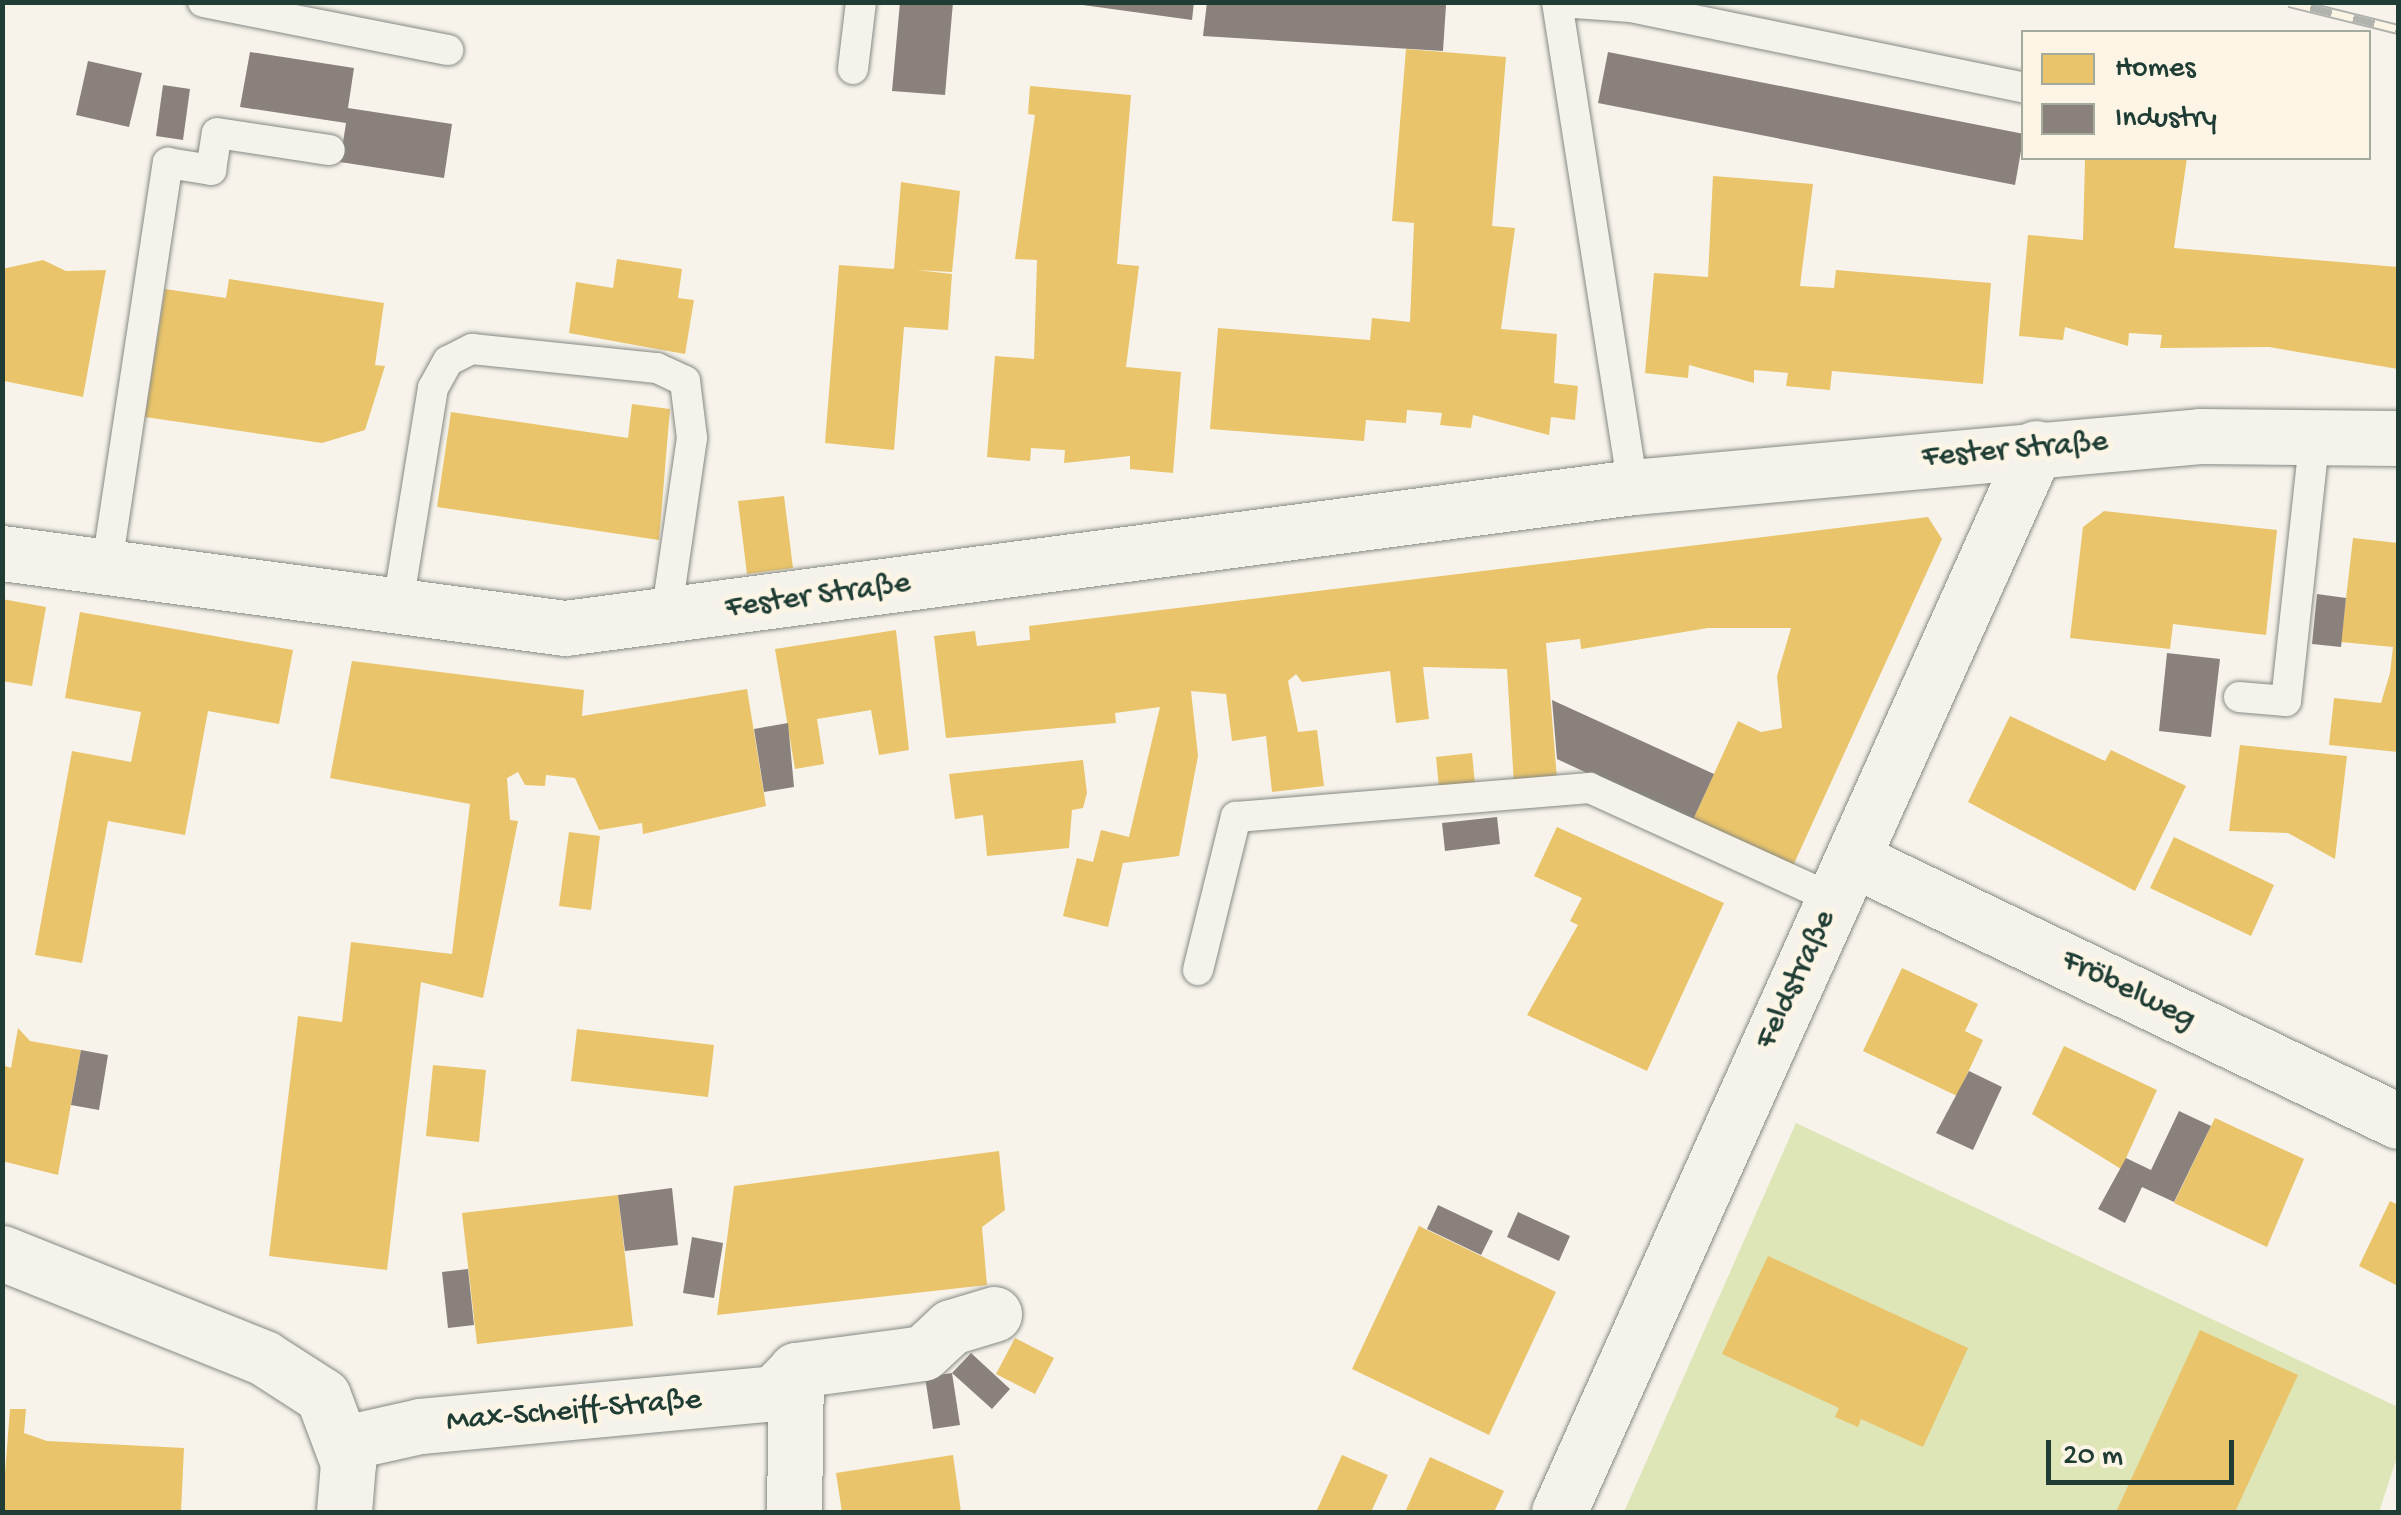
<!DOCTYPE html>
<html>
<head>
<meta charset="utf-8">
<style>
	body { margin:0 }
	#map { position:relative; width:2401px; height:1515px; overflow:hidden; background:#f7f3ea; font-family:"Gochi Hand",sans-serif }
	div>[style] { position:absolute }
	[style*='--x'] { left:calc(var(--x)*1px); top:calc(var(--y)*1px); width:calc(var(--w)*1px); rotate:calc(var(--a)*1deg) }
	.green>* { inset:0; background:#dee5b7 }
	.homes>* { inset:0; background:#e9c46a }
	.industry>* { inset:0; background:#8a817c }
	.roads { filter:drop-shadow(0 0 2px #868984) drop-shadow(0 0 2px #868984) }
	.lane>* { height:30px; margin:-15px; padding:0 15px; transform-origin:15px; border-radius:15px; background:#f5f2ec }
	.street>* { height:55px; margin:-27.5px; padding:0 27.5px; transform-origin:27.5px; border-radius:27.5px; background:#f5f2ec }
	.rail>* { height:11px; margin-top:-5.5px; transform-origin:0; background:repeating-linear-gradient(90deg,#fcf5e5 0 22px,#b0b2ad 0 44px); box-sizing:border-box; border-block:2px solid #b0b2ad }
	span { translate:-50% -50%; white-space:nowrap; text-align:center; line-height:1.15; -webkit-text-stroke:10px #fcf5e5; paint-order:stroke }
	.street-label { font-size:32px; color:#1f3d34 }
	.frame { position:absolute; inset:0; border:5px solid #1f3d34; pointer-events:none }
	.legend { position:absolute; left:2021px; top:30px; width:350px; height:130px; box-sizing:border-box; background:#fcf5e5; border:2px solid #a4ab9e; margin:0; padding:12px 18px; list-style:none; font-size:30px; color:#1f3d34 }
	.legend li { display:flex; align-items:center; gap:20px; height:50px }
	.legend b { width:50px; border:2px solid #a4ab9e }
	.scale { position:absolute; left:2046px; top:1440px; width:188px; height:45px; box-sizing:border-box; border:5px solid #1f3d34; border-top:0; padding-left:12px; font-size:30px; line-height:35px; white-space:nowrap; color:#1f3d34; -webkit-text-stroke:8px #fcf5e5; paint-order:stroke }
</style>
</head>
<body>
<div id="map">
	<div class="green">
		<div style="clip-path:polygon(1796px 1123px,2398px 1407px,2398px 1454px,2379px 1512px,1624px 1512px)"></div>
	</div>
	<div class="homes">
		<div style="clip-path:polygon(1406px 49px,1506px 57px,1492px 226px,1515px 228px,1501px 329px,1557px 334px,1554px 383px,1578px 386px,1575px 420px,1551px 417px,1549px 435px,1473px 415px,1471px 428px,1440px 425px,1442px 413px,1407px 410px,1406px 423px,1366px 420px,1364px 441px,1210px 429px,1218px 328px,1370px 340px,1372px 318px,1410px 322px,1414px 223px,1392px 221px)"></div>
		<div style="clip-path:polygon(1030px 86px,1131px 95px,1117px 264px,1139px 266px,1126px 367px,1181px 372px,1173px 473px,1130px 469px,1130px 456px,1064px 463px,1065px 450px,1031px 448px,1030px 461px,987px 457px,995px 356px,1034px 359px,1037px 260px,1015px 259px,1035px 115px,1028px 114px)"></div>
		<div style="clip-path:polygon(2085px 158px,2187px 158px,2174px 248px,2398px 267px,2398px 369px,2269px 347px,2160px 348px,2162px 335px,2129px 333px,2128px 346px,2065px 327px,2063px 340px,2019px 336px,2028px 235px,2083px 240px)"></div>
		<div style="clip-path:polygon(1713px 176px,1813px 184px,1800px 286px,1834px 288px,1836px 270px,1991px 283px,1983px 384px,1832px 371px,1830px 390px,1786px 386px,1788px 373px,1754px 370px,1754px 383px,1689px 365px,1688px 378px,1645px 373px,1654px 273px,1708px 277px)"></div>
		<div style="clip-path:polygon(901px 182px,960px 191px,952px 272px,916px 270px,952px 274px,948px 330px,904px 327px,894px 450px,825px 443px,839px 265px,894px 269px)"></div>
		<div style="clip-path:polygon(617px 259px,682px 269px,678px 298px,694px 300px,685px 354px,569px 333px,576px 282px,613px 288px)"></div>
		<div style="clip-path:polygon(43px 260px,66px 271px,106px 270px,83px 397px,4px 381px,2px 269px)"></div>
		<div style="clip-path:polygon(229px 279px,384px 303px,375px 365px,385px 366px,365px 430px,322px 443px,145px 417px,165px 289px,226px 298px)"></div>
		<div style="clip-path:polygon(632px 404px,670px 409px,659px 540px,437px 507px,451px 412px,628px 438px)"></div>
		<div style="clip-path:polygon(784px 496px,793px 568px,747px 574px,738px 501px)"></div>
		<div style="clip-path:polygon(2104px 511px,2277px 530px,2266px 635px,2173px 624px,2170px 649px,2070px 638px,2083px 527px)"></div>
		<div style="clip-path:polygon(1928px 517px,1942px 539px,1792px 868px,1692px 822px,1738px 721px,1761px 732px,1782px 728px,1777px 676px,1791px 628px,1708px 628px,1581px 649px,1580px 639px,1546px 643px,1557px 779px,1514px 785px,1507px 669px,1423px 667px,1429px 719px,1396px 723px,1390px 671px,1302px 682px,1296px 674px,1288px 681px,1298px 732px,1317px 730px,1324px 786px,1272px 792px,1266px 736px,1232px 741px,1226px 694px,1191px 691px,1198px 756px,1179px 856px,1123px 863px,1108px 927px,1063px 916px,1077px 858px,1093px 862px,1101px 830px,1129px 837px,1160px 707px,1115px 713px,1116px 723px,946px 738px,934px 636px,975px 631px,977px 646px,1030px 640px,1029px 626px)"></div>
		<div style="clip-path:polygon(2353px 538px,2398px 543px,2398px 752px,2329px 745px,2334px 698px,2381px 703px,2390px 673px,2393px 647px,2341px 642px)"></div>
		<div style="clip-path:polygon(2px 599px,46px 607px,32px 686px,2px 681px)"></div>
		<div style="clip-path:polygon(80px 612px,293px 650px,279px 724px,208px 711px,185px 835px,108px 821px,82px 963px,35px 955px,72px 751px,131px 762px,141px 712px,65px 698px)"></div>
		<div style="clip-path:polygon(896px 630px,909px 750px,879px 755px,871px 710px,817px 719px,824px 764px,795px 769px,775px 649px)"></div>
		<div style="clip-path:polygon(352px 661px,584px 690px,582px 716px,747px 689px,766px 806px,643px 834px,642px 823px,599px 830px,575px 778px,546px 775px,545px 786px,525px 785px,518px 772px,507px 778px,510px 820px,518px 821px,483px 998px,421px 982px,387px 1270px,269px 1256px,298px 1016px,342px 1022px,351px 942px,452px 954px,470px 804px,330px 778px)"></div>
		<div style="clip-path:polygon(2010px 716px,2105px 761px,2111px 750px,2186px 786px,2135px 891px,1968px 802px)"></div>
		<div style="clip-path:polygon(2240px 745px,2347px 756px,2335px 859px,2288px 833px,2229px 831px)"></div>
		<div style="clip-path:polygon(1472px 753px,1475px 784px,1439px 788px,1436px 757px)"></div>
		<div style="clip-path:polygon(1083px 760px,1087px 793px,1083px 808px,1072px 810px,1069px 848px,987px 856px,983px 815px,955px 819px,949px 774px)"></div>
		<div style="clip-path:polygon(1557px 827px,1724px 903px,1647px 1071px,1527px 1015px,1578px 925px,1570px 921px,1582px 898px,1534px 876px)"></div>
		<div style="clip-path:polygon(569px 832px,600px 836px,591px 910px,559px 906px)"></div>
		<div style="clip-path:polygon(2174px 837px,2274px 885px,2251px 936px,2150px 888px)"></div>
		<div style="clip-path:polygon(1902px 968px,1978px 1004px,1965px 1031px,1983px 1040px,1957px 1096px,1863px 1051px)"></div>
		<div style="clip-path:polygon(18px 1028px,30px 1041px,81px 1050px,58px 1175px,2px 1161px,2px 1065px,11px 1068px)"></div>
		<div style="clip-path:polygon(577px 1029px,714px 1045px,708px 1097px,571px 1081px)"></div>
		<div style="clip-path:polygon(2064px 1046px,2157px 1090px,2121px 1169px,2032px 1114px)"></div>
		<div style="clip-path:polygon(433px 1065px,486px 1070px,479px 1142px,426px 1136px)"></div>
		<div style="clip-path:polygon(2215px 1118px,2304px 1159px,2267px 1247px,2174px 1203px)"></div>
		<div style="clip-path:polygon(999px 1151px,1005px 1210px,982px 1227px,987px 1285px,717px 1315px,734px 1186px)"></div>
		<div style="clip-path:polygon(618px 1195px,633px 1326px,477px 1344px,462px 1213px)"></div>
		<div style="clip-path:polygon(2390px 1201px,2398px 1205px,2398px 1286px,2359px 1266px)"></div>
		<div style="clip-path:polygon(1419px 1226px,1556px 1292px,1489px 1435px,1352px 1369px)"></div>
		<div style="clip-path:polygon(1768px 1256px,1968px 1348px,1923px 1447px,1861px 1419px,1858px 1427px,1835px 1417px,1839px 1408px,1722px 1354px)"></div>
		<div style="clip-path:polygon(2200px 1330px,2298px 1375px,2235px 1512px,2116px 1512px)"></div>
		<div style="clip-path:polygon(1015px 1338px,1054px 1358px,1035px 1394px,996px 1374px)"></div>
		<div style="clip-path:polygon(10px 1409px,26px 1409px,24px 1433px,47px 1441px,184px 1448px,181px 1512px,2px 1512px)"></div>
		<div style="clip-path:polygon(953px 1455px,961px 1512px,842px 1512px,836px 1473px)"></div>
		<div style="clip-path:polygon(1342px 1455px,1388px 1475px,1371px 1512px,1316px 1512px)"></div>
		<div style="clip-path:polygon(1430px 1457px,1504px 1491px,1494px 1512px,1405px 1512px)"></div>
	</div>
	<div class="industry">
		<div style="clip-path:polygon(900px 2px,953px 2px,945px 95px,892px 91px)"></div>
		<div style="clip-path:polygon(1061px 2px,1194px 2px,1192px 20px)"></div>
		<div style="clip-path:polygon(1207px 2px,1446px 5px,1443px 51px,1203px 36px)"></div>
		<div style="clip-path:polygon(250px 52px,354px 68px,348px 108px,452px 124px,444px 178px,340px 162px,346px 123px,240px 107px)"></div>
		<div style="clip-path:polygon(1608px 52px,2024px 134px,2015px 185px,1598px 103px)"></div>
		<div style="clip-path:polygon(88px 61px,142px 73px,129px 127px,76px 115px)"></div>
		<div style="clip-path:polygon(163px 85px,190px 89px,183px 140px,156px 136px)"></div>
		<div style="clip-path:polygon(2317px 594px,2346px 598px,2341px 647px,2312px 644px)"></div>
		<div style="clip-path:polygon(2167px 653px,2220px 659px,2211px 737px,2159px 731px)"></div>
		<div style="clip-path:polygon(1552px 700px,1714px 774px,1692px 822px,1557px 759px)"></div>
		<div style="clip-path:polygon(788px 723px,794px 787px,764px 792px,754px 729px)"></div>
		<div style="clip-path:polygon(1497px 817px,1500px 844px,1445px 851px,1442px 823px)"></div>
		<div style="clip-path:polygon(81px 1050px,108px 1055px,99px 1110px,71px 1105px)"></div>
		<div style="clip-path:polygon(1969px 1071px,2002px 1087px,1973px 1150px,1936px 1133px)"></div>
		<div style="clip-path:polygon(2179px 1111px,2211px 1126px,2174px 1202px,2142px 1187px,2125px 1223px,2098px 1209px,2126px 1158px,2151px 1170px)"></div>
		<div style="clip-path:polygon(672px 1188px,678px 1245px,625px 1251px,618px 1195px)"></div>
		<div style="clip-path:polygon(1438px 1205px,1493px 1231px,1481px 1255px,1427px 1229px)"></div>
		<div style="clip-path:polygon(1518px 1212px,1570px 1236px,1559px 1261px,1507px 1237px)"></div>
		<div style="clip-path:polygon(692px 1237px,723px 1243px,714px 1298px,683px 1293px)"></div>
		<div style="clip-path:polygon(468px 1269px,474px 1325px,448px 1328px,442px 1272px)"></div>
		<div style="clip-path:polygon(971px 1353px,1010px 1389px,992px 1409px,952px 1373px,960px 1425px,933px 1429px,925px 1377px,952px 1373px)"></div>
	</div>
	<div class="roads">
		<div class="lane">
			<div style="--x:203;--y:2;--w:250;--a:11.1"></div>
			<div style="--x:1557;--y:2;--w:491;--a:81.1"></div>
			<div style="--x:1560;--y:2;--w:71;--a:4"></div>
			<div style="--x:1631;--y:7;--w:401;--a:11.6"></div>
			<div style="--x:853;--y:69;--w:67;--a:-83.2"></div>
			<div style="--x:106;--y:571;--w:413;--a:-81.4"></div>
			<div style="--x:168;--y:163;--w:44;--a:9.2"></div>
			<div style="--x:211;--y:170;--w:37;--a:-81"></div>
			<div style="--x:217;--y:133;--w:114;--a:8.6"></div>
			<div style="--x:397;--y:610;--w:225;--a:-80.8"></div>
			<div style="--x:433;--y:388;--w:31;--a:-61"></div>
			<div style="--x:448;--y:361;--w:27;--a:-27"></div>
			<div style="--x:472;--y:349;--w:186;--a:5.9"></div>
			<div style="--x:657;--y:368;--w:31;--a:25"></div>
			<div style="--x:685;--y:381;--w:57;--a:83"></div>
			<div style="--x:692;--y:438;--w:180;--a:98.3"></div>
			<div style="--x:2239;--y:697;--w:47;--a:4.9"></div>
			<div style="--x:2286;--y:701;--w:269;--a:-83.8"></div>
			<div style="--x:1198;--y:970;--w:158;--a:-76.1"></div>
			<div style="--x:1236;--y:817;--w:355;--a:-4.7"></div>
			<div style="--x:1590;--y:788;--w:268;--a:24.5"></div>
		</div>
		<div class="street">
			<div style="--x:2;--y:553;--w:568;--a:7.59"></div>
			<div style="--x:565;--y:628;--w:1077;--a:-7.52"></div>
			<div style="--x:1633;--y:487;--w:569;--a:-5.14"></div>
			<div style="--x:2200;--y:436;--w:198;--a:0.6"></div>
			<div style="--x:1857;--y:861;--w:600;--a:25.67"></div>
			<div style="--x:2;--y:1253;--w:282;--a:21.8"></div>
			<div style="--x:264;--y:1358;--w:70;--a:32.8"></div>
			<div style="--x:323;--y:1396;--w:72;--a:69.5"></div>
			<div style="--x:348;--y:1463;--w:49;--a:94.7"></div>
			<div style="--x:344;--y:1443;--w:78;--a:-12.6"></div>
			<div style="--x:420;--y:1426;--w:356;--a:-5.3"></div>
			<div style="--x:774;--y:1393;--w:32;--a:-46"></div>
			<div style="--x:796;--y:1370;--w:128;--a:-7.6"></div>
			<div style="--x:923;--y:1353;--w:38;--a:-43"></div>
			<div style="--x:951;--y:1327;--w:45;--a:-16.8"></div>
			<div style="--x:794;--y:1512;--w:142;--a:-89.2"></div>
			<div style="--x:1559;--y:1512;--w:1166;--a:-65.85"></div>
		</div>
	</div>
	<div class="rail">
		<div style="--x:2289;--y:2;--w:112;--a:13.9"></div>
	</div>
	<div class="street-label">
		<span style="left:2015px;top:451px;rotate:-5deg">Fester Straße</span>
		<span style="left:818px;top:597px;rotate:-8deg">Fester Straße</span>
		<span style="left:1797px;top:980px;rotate:-65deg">Feldstraße</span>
		<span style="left:2128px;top:991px;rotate:26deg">Fröbelweg</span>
		<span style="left:574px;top:1412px;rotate:-5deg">Max-Scheiff-Straße</span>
	</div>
	<div class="frame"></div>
	<ul class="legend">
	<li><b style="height:28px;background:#e9c46a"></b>Homes</li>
	<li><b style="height:28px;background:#8a817c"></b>Industry</li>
	</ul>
	<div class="scale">20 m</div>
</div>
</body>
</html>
